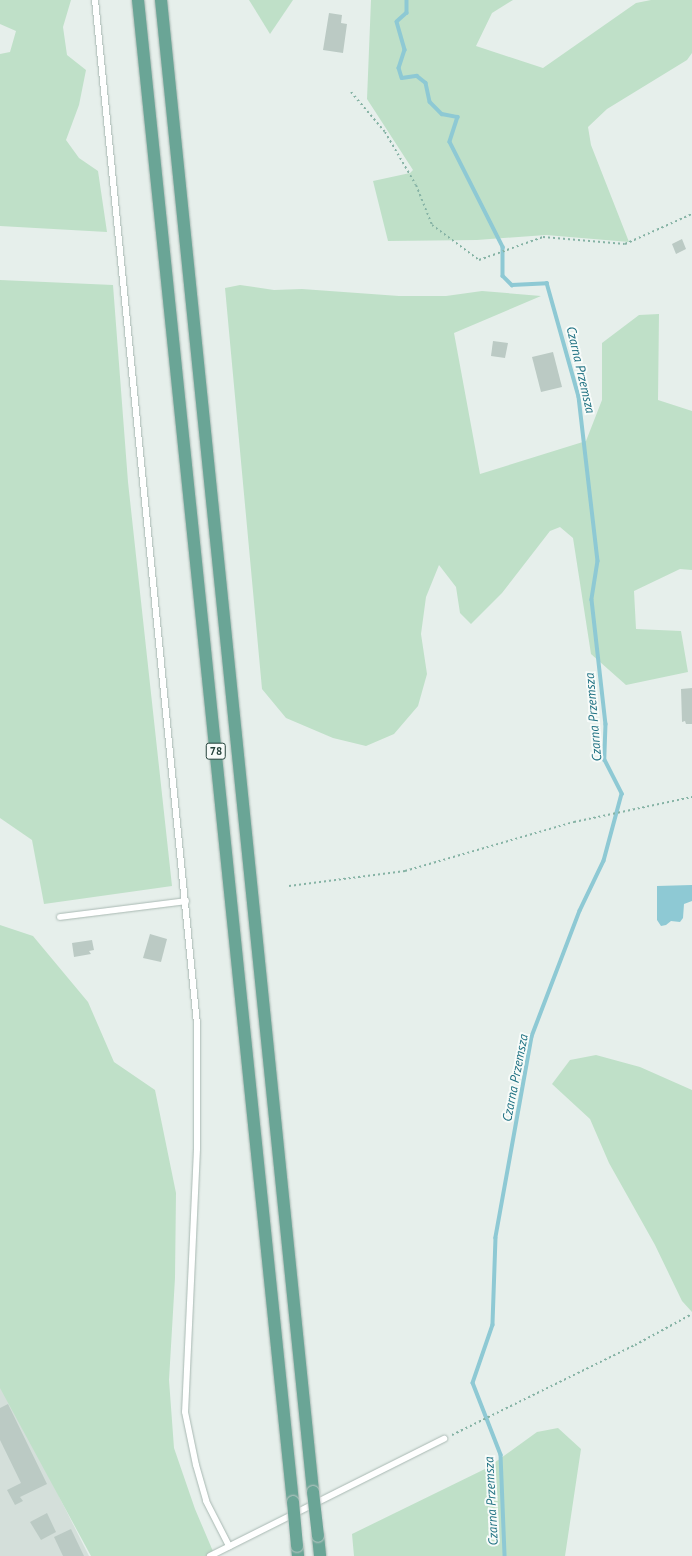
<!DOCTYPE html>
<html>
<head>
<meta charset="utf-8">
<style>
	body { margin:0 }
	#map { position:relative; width:692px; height:1556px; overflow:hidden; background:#e6efeb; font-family:"PT Sans",sans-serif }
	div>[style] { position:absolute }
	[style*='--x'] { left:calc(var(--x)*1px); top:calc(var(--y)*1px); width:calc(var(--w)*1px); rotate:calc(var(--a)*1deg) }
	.built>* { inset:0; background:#d4dfda }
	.green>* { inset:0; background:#bfe0c8 }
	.water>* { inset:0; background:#8ec9d4 }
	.stream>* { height:3.5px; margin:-1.75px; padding:0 1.75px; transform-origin:1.75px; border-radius:1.75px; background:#8ec9d4 }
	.building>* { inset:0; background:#bbcac4 }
	.path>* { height:2px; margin-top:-1px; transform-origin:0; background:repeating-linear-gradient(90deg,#86b3a5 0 2px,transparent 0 5px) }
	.roads { filter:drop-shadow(0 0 1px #a8b8b2) drop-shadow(0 0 1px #a8b8b2) }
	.service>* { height:6px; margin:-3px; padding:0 3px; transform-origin:3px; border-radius:3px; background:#fff }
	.primary>* { height:12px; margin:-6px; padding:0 6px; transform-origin:6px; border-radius:6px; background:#6aa596 }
	.bridges { filter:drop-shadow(0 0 1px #c2cac8) drop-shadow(0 0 1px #c2cac8) }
	.primary-bridge>* { height:12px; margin:-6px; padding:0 6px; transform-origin:6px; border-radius:6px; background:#6aa596 }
	span { translate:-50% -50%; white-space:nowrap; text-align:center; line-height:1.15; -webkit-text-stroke:4px #f7fbf9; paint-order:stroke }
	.shield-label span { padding:1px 3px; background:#f7fbf9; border:1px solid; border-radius:3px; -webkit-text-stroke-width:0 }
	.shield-label { font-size:11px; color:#24423a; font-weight:700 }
	.water-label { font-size:13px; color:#1c6f80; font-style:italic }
</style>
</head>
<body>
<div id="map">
	<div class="built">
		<div style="clip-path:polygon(0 1379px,89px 1556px,0 1556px)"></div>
	</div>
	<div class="green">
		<div style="clip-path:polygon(0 0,71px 0,63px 27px,67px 55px,86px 70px,79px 105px,66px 140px,79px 158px,98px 171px,107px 232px,0 226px,0 54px,10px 52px,16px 31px,0 24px)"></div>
		<div style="clip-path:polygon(249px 0,293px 0,270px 34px)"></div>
		<div style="clip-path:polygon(371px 0,513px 0,492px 13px,476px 46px,543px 68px,636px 3px,651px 0,692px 0,692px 53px,687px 60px,607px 109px,588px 127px,591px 145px,629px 242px,546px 235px,477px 240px,388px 241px,373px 181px,410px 173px,413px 170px,367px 99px)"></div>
		<div style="clip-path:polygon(0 280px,113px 285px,128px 482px,172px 886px,44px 904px,32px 840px,0 818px)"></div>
		<div style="clip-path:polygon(240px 285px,274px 290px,302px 289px,399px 296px,446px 296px,482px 291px,541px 296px,454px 333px,480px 474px,586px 441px,602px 400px,602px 343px,639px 315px,659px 314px,658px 400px,692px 411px,692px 570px,680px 569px,634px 591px,636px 629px,681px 631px,688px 672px,626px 685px,591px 654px,573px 538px,560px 527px,550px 531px,502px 593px,471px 624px,460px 613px,456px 587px,439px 565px,426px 597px,421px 634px,427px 674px,418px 706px,394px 734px,366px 746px,333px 738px,286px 718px,262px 689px,225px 288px)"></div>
		<div style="clip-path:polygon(0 925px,33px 936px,88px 1002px,114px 1062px,155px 1090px,176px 1193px,175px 1278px,169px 1380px,174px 1448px,195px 1509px,215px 1556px,91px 1556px,0 1388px)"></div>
		<div style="clip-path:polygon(596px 1055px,640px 1067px,692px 1090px,692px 1312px,682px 1301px,655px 1245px,609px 1163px,590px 1119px,552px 1084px,570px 1060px)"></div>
		<div style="clip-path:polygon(558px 1428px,581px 1449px,565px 1556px,354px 1556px,352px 1534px,487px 1468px,537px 1432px)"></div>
	</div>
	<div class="water">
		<div style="clip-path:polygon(692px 885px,692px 901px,684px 904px,683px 918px,680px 922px,671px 921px,666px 925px,661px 926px,657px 920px,657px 886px)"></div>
	</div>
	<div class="stream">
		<div style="--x:407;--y:0;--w:13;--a:90"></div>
		<div style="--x:407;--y:13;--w:13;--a:138"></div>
		<div style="--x:397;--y:22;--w:29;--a:74"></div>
		<div style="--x:405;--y:50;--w:19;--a:108"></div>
		<div style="--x:399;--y:68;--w:10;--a:73"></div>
		<div style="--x:402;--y:78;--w:15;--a:-8"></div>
		<div style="--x:417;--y:76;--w:11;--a:38"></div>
		<div style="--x:426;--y:83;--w:19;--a:78"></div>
		<div style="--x:430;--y:102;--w:17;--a:45"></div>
		<div style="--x:442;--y:114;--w:16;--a:11"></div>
		<div style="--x:458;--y:117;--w:26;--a:108"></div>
		<div style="--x:450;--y:142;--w:118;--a:63.2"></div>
		<div style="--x:503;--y:247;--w:29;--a:90"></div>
		<div style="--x:503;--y:276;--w:13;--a:45"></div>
		<div style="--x:512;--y:285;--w:35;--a:-3"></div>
		<div style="--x:547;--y:283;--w:118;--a:74.3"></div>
		<div style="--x:579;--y:397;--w:165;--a:83.4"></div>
		<div style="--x:598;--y:561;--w:39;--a:99"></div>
		<div style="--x:592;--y:600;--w:125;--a:83.6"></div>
		<div style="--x:606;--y:724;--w:36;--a:92"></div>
		<div style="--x:605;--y:760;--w:38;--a:63"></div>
		<div style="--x:622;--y:794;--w:69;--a:105"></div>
		<div style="--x:604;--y:861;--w:55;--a:115.6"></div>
		<div style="--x:580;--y:911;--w:135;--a:110.9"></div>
		<div style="--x:532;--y:1037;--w:204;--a:100.2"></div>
		<div style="--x:496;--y:1238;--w:87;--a:92"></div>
		<div style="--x:493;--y:1325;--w:61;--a:109"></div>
		<div style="--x:473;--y:1383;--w:77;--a:68.7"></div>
		<div style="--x:501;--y:1455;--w:101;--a:87.7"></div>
	</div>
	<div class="building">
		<div style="clip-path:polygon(329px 13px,342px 15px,341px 23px,347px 24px,343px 53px,323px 50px)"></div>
		<div style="clip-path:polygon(682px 239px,686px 249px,676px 254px,672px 244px)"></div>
		<div style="clip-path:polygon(493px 341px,508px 343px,505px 358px,491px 356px)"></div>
		<div style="clip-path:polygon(553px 352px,562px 387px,541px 392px,532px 357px)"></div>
		<div style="clip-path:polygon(692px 688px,692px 724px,686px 724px,685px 721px,682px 722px,681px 689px)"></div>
		<div style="clip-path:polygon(150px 934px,167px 939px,161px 962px,143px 958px)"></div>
		<div style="clip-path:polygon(92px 940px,94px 950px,89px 951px,91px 954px,74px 957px,72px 943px)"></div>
		<div style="clip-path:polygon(8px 1404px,47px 1484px,20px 1497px,23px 1501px,15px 1505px,7px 1490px,21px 1483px,0 1440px,0 1408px)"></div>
		<div style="clip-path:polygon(47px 1513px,56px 1532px,41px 1540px,30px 1522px)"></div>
		<div style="clip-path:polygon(71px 1529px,84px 1556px,63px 1556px,54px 1537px)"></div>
	</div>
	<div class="path">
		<div style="--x:351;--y:92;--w:52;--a:49.6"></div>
		<div style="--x:385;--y:132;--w:61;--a:59.7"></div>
		<div style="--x:416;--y:185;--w:43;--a:68.2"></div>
		<div style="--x:432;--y:225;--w:59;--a:36.7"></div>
		<div style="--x:479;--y:260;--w:68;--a:-19.8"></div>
		<div style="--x:543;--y:237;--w:82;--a:4.9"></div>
		<div style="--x:625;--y:244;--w:73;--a:-24.1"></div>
		<div style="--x:289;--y:886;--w:117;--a:-7.4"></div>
		<div style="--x:405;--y:871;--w:176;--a:-16.2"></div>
		<div style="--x:574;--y:822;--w:121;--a:-12"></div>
		<div style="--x:452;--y:1435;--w:204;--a:-26.2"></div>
		<div style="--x:635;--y:1345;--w:65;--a:-28.5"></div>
	</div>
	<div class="roads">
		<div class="service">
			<div style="--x:95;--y:0;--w:1029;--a:84.31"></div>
			<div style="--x:197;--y:1024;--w:125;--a:90"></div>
			<div style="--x:197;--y:1149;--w:263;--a:92.6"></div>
			<div style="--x:185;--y:1412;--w:54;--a:78.3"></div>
			<div style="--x:196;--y:1465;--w:37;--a:74"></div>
			<div style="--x:206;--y:1501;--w:51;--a:62.9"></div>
			<div style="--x:60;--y:917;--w:127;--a:-7.2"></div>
			<div style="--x:210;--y:1556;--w:262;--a:-26.6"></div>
		</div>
		<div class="primary">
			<div style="--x:138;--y:0;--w:1510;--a:84.11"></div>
			<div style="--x:161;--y:0;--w:1500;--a:84.18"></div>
			<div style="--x:318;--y:1536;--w:20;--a:84"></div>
			<div style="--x:297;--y:1546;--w:10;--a:84"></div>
		</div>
	</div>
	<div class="bridges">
		<div class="primary-bridge">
			<div style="--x:313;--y:1492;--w:44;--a:83.5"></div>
			<div style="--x:293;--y:1502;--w:44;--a:84.8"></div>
		</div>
	</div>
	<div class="shield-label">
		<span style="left:216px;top:751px">78</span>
	</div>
	<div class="water-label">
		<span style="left:580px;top:370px;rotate:77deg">Czarna Przemsza</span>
		<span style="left:594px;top:717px;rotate:-95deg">Czarna Przemsza</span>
		<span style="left:516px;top:1078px;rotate:-79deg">Czarna Przemsza</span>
		<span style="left:492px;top:1501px;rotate:-93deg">Czarna Przemsza</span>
	</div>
</div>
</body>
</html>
